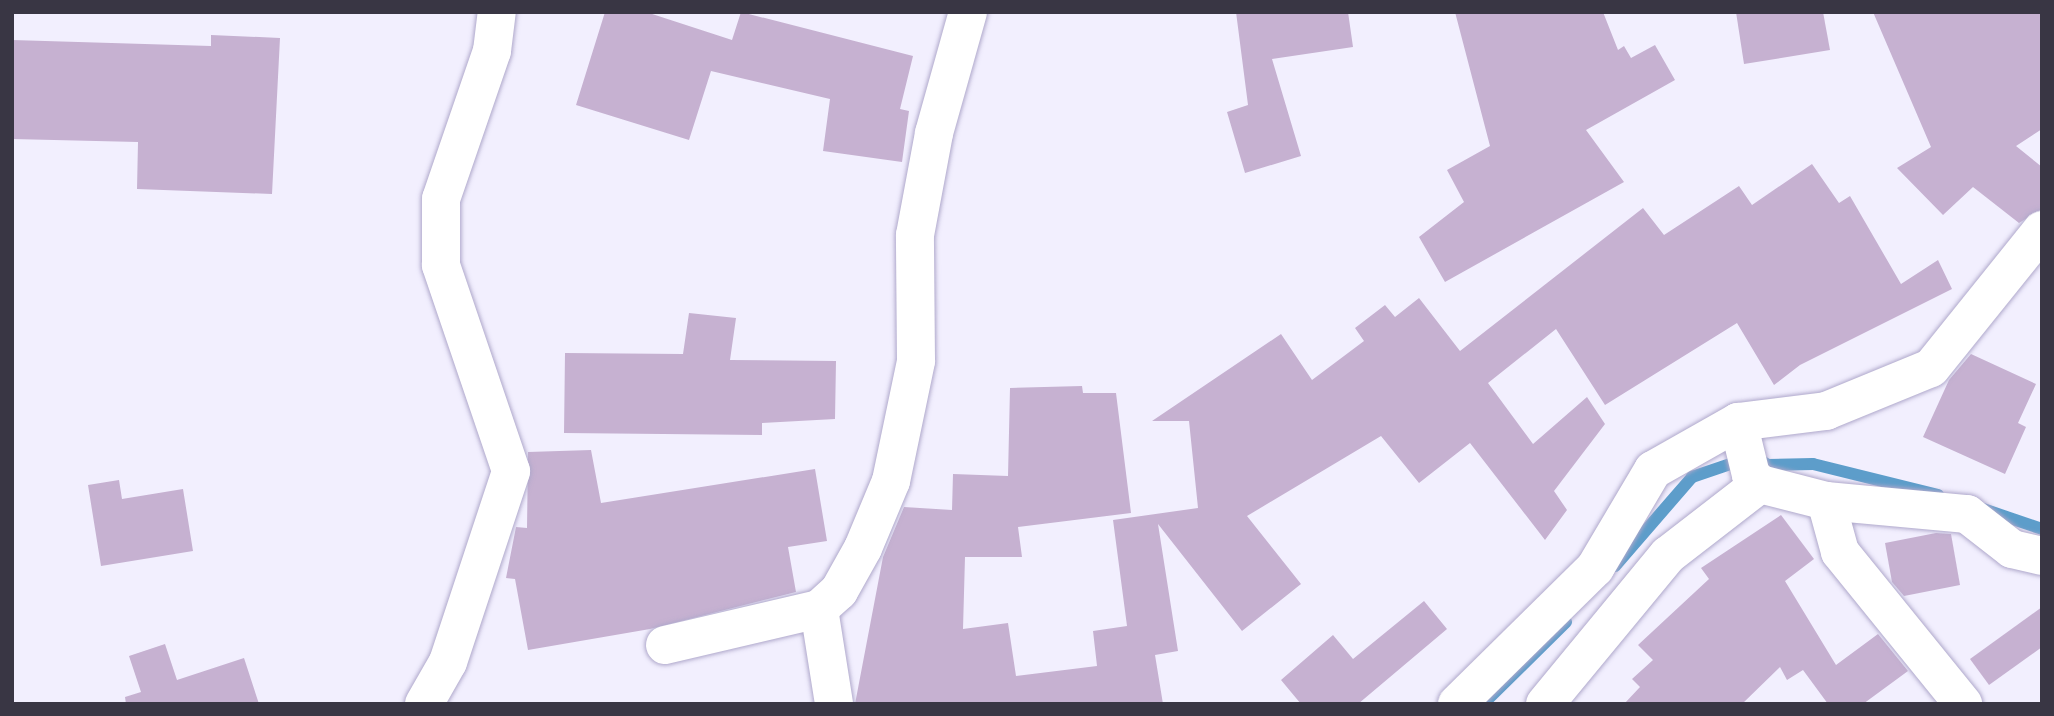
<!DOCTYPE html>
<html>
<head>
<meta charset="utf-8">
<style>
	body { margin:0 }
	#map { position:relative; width:2054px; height:716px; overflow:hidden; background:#f2effe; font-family:Merriweather,serif }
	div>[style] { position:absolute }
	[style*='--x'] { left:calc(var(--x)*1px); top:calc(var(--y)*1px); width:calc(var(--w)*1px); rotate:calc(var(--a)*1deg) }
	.stream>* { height:12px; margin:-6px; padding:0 6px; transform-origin:6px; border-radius:6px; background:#5d9dca }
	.building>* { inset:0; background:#c6b1d1 }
	.roads { filter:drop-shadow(0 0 2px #afa8cb) drop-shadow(0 0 2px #afa8cb) }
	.minor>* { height:38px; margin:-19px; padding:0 19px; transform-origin:19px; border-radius:19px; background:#fff }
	span { translate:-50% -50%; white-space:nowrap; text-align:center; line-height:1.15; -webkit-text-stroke:5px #f2effe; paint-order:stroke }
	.frame { position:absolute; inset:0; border:14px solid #393644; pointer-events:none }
</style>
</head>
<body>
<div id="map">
	<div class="stream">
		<div style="--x:1983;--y:509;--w:62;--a:18.7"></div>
		<div style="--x:1615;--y:566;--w:118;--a:-49.1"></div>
		<div style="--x:1692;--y:477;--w:65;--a:-18.7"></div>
		<div style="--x:1754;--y:456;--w:17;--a:33"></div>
		<div style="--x:1768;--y:465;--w:45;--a:-1.3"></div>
		<div style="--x:1813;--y:464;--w:129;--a:13.9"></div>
		<div style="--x:1487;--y:700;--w:111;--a:-44.6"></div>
	</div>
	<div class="building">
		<div style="clip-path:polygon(605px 12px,646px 12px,732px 40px,741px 12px,913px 56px,900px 109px,909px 111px,902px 162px,823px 151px,830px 99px,711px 71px,689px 140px,576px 105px)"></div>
		<div style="clip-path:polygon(1236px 12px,1348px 12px,1353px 47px,1272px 59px,1301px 156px,1245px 173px,1227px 112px,1248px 105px)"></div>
		<div style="clip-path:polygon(1455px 12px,1603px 12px,1618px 50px,1624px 46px,1631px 58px,1655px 45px,1675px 80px,1586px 130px,1624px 182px,1445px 282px,1419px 237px,1464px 202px,1447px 170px,1490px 146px)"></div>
		<div style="clip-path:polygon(1736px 12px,1823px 12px,1830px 50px,1744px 64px)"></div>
		<div style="clip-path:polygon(1873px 12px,2042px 12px,2042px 129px,2016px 146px,2042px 167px,2042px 209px,2019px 223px,1973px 187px,1943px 215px,1897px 168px,1931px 147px)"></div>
		<div style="clip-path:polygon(211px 35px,280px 38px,272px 194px,137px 189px,138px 142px,12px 139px,12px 40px,211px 46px)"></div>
		<div style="clip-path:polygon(1812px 164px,1839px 203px,1850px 196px,1901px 284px,1938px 260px,1952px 289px,1800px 365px,1774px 385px,1737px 323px,1605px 405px,1556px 329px,1488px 383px,1533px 444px,1587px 397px,1605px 424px,1554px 491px,1567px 510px,1545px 540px,1470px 443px,1419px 483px,1381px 436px,1247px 516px,1301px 584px,1242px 631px,1158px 524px,1178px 651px,1155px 655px,1163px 704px,855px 704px,883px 557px,904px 507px,952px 510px,953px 474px,1008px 476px,1010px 388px,1082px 386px,1083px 393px,1116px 393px,1131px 513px,1018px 527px,1022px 557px,965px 557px,963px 629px,1008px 623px,1016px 676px,1097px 666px,1093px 631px,1127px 626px,1113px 520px,1198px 508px,1189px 421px,1152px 421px,1281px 334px,1312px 380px,1364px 341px,1355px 328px,1385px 305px,1395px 317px,1419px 298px,1460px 351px,1643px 208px,1664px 235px,1739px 186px,1752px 205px)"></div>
		<div style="clip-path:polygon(689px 313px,736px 318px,730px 360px,836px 361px,835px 419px,762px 423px,762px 435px,564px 433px,565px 353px,683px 354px)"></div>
		<div style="clip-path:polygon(1971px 354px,2036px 384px,2018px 423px,2026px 427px,2005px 474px,1923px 437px,1949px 380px)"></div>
		<div style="clip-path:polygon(591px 450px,601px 503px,815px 469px,827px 541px,788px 547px,796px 592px,650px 629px,528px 650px,515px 579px,506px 578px,516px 527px,527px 528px,528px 452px)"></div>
		<div style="clip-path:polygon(119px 480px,122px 499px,183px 489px,193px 551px,101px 566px,88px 485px)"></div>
		<div style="clip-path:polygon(1781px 515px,1814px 559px,1785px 581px,1836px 665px,1878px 634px,1908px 671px,1863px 704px,1828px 704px,1803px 670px,1787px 680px,1780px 667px,1742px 704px,1624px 704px,1640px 687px,1632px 679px,1653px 660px,1638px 645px,1709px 579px,1701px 568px)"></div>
		<div style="clip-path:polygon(1936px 533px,1951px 534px,1960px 585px,1904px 596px,1892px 582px,1885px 543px)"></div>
		<div style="clip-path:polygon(1424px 601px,1447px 629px,1358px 704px,1301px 704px,1281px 680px,1333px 635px,1353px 659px)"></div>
		<div style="clip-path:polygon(2042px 607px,2042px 647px,1989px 685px,1970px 659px)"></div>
		<div style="clip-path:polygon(165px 644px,177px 680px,244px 658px,259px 704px,126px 704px,125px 697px,141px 692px,129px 656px)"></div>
	</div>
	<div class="roads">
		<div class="minor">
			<div style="--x:1738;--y:422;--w:55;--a:76.2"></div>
			<div style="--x:1751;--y:475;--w:13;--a:45"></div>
			<div style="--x:1826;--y:501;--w:53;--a:74.6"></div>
			<div style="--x:1840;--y:552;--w:196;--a:51"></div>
			<div style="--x:819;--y:609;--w:96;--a:81"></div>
			<div style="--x:665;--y:645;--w:158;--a:-13.2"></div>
			<div style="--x:819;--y:609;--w:27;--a:-42"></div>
			<div style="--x:839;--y:591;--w:49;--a:-60.8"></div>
			<div style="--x:863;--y:548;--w:73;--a:-67.3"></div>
			<div style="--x:891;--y:481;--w:123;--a:-78.2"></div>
			<div style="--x:916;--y:361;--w:126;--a:-90.5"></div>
			<div style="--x:915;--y:235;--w:104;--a:-79.4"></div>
			<div style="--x:934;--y:133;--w:126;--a:-74.3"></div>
			<div style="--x:424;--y:704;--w:48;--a:-60.3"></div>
			<div style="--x:448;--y:662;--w:201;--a:-71.7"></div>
			<div style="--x:511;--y:471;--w:218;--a:-108.8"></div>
			<div style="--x:441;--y:265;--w:66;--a:-90"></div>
			<div style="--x:441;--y:199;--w:157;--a:-71"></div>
			<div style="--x:492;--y:51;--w:39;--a:-83"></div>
			<div style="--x:1457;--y:704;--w:194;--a:-44.6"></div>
			<div style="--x:1595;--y:568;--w:114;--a:-59.4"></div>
			<div style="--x:1653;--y:470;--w:98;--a:-29.5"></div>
			<div style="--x:1738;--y:422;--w:89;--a:-7.1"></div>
			<div style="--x:1826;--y:411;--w:113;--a:-22.3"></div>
			<div style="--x:1931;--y:368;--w:177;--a:-51.2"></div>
			<div style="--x:1545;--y:704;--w:193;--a:-50.5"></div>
			<div style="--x:1668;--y:555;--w:116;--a:-37.7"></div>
			<div style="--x:1760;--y:484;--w:68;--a:14.4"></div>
			<div style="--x:1826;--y:501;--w:142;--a:5.3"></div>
			<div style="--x:1967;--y:514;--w:57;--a:37.9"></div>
			<div style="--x:2012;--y:549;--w:31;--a:13"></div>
		</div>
	</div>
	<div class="frame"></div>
</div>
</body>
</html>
